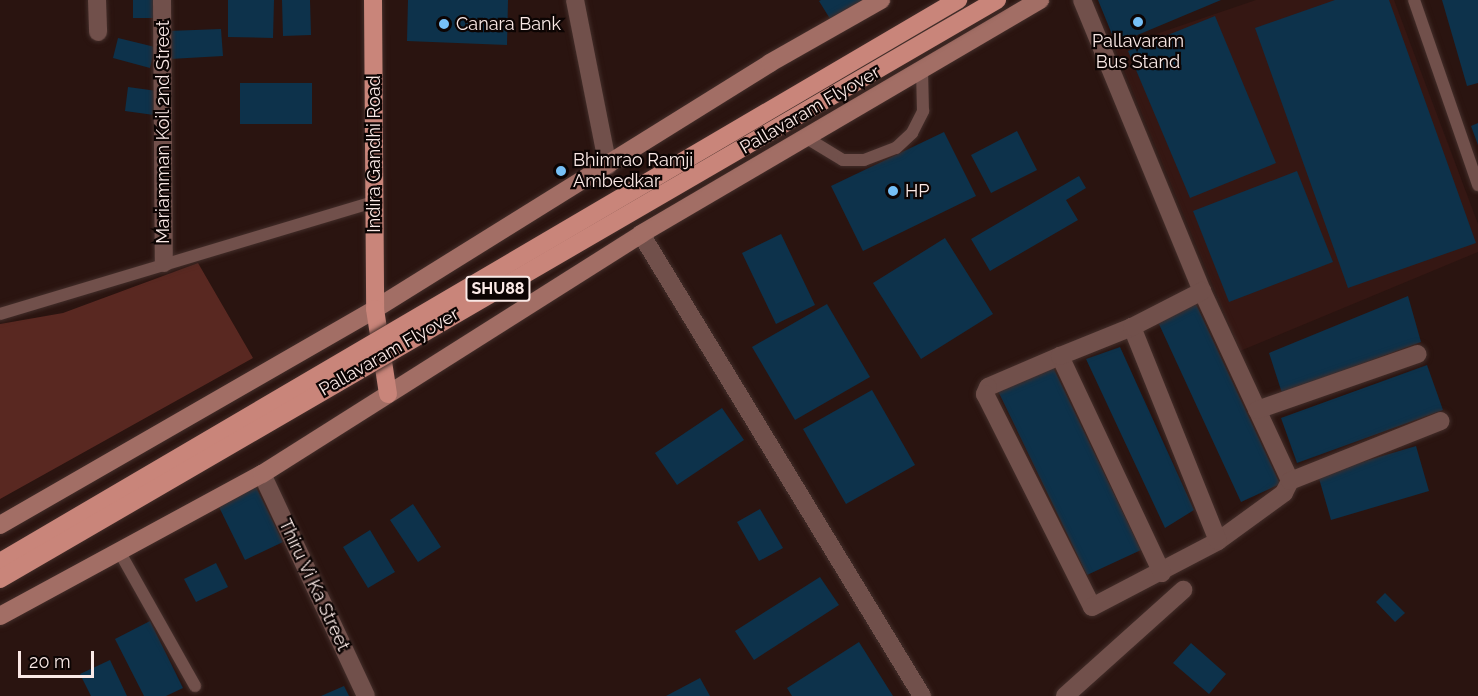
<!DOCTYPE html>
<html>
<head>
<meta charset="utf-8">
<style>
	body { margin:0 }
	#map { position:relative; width:1478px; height:696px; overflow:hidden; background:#2a1410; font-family:Raleway,sans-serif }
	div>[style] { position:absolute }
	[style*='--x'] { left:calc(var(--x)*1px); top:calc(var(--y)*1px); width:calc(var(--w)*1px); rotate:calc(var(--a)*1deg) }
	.built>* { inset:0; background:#351713 }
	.green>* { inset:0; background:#592821 }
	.building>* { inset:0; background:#0d324b }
	.roads { filter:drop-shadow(0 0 2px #432e2a) drop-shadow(0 0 2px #432e2a) }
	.lane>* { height:12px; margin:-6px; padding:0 6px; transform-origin:6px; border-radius:6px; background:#71504b }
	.street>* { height:18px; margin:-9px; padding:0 9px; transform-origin:9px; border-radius:9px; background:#71504b }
	.secondary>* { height:18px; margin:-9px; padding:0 9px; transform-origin:9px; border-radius:9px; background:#a26e65 }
	.primary>* { height:18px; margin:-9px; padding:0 9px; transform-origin:9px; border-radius:9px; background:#c9857a }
	.bridges { filter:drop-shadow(0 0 2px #432e2a) drop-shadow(0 0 2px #432e2a) }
	.primary-bridge>* { height:18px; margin:-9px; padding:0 9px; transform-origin:9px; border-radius:9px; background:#c9857a }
	.dots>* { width:16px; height:16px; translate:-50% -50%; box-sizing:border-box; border:3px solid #0c0403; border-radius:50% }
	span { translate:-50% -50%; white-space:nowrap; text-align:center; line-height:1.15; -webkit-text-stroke:4.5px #0c0403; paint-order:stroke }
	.shield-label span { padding:2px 4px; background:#0c0403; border:2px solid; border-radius:4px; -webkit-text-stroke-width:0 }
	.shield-label { font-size:16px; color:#fae9e6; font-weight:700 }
	.poi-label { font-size:18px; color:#fae9e6 }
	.left { translate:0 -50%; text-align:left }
	.street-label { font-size:18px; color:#fae9e6 }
	.scale { position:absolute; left:18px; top:651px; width:76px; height:27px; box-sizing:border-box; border:3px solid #fae9e6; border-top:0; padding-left:8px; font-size:18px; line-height:21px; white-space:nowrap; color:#fae9e6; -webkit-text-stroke:4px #0c0403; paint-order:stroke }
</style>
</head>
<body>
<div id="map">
	<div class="built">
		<div style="clip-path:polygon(1256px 0,1394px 0,1478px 224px,1478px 252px,1240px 351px,1115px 48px)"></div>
	</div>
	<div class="green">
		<div style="clip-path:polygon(198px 263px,253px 358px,0 499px,0 324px,63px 313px)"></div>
	</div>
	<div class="building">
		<div style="clip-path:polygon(133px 0,157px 0,158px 18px,133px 18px)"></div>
		<div style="clip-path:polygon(228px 0,274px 0,273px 38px,228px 37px)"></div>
		<div style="clip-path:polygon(282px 0,310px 0,311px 35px,283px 36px)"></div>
		<div style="clip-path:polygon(408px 0,508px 0,507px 45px,407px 41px)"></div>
		<div style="clip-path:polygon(863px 0,832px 22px,819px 1px,821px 0)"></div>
		<div style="clip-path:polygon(1098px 0,1221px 0,1116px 44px)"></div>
		<div style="clip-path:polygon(1335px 0,1389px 0,1476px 243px,1348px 288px,1255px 28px)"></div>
		<div style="clip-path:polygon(1442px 0,1478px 0,1478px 83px,1467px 86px)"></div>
		<div style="clip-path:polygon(1215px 16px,1276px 163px,1190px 198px,1128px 51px)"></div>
		<div style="clip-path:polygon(221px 29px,223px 56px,170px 59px,168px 31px)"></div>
		<div style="clip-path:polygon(118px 38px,155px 47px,150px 68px,113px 58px)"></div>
		<div style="clip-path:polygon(240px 83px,312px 83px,312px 124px,240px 124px)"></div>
		<div style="clip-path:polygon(128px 87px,157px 91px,154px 115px,125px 111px)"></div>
		<div style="clip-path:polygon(1478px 123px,1478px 145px,1471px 126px)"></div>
		<div style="clip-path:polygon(1017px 131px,1037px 170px,991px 193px,971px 155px)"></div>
		<div style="clip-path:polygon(944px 132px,976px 196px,863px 251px,831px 186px)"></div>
		<div style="clip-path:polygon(1297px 171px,1333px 262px,1229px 302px,1193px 211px)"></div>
		<div style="clip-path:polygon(1079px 176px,1086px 188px,1066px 200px,1078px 220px,990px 271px,971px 239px)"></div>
		<div style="clip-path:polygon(781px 234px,815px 305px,776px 324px,742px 253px)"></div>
		<div style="clip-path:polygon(945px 238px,993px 314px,921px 359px,873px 283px)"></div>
		<div style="clip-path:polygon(1408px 296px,1421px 342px,1282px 393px,1269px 353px)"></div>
		<div style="clip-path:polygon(827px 304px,870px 377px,795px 420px,752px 347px)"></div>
		<div style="clip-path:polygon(1196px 304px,1280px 484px,1241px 502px,1158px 322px)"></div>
		<div style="clip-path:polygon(1120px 347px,1194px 510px,1165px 528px,1086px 359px)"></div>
		<div style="clip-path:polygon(1052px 365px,1141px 550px,1087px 575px,998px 391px)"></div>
		<div style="clip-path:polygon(1427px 365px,1443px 410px,1297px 463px,1281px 418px)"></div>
		<div style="clip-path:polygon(872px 390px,915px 465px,846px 504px,803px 429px)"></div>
		<div style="clip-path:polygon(722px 408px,744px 440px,677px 485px,655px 453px)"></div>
		<div style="clip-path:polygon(1416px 446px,1429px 491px,1331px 520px,1318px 475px)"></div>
		<div style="clip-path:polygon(256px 487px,283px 542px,245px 560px,218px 505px)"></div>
		<div style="clip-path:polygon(413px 504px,441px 547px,418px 562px,390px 520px)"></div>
		<div style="clip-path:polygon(760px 509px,783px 548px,759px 561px,737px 522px)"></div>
		<div style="clip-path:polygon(370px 530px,395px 572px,368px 588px,343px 547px)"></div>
		<div style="clip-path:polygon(216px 563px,228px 587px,196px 602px,184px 579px)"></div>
		<div style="clip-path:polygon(820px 577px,839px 605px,754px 660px,735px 631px)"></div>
		<div style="clip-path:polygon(1385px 593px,1405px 613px,1395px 622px,1376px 602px)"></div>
		<div style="clip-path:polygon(150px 621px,183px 688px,166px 696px,144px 696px,115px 639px)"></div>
		<div style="clip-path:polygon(859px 642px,893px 696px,792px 696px,787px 688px)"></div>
		<div style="clip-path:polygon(1191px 643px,1226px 674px,1209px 694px,1173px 663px)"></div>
		<div style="clip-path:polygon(110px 660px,127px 696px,91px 696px,80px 674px)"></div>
		<div style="clip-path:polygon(700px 678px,710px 696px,666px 696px)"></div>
		<div style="clip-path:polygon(344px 686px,349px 696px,321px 696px)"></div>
	</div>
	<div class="roads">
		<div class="lane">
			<div style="--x:1414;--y:0;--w:196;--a:70.9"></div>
			<div style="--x:805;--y:137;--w:44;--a:31.2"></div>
			<div style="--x:843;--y:160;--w:21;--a:0"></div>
			<div style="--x:864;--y:160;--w:34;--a:-21"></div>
			<div style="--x:896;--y:148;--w:22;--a:-43"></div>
			<div style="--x:912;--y:133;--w:25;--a:-63"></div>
			<div style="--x:923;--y:111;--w:42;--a:-91.4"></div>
			<div style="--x:0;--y:314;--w:390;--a:-16.7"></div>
			<div style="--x:119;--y:551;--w:155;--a:60.6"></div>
		</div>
		<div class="street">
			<div style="--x:97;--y:0;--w:32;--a:88"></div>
			<div style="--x:162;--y:0;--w:263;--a:89.6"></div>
			<div style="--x:575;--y:0;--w:169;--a:78.8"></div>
			<div style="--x:1082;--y:0;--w:315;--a:67.6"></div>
			<div style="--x:1202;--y:291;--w:209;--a:65.1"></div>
			<div style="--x:1290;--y:481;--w:13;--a:117"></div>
			<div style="--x:1284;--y:493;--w:82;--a:144"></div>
			<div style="--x:641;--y:234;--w:541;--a:58.69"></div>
			<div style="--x:1060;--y:356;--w:78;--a:156.7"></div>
			<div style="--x:988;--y:387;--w:8;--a:113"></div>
			<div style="--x:985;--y:394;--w:238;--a:63.3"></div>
			<div style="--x:1092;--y:607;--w:142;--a:-27.6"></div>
			<div style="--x:1218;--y:541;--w:231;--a:-111.9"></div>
			<div style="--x:1257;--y:410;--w:170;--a:-19.2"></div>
			<div style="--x:262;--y:474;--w:245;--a:64.9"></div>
			<div style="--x:1290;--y:481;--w:162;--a:-21.7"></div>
			<div style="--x:1162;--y:573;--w:240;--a:-115.2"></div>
			<div style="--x:1060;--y:356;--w:78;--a:-21.9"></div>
			<div style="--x:1132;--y:327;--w:79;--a:-27.2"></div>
			<div style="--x:1065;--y:696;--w:159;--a:-41.9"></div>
		</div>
		<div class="secondary">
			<div style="--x:0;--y:525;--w:433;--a:-29.9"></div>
			<div style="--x:375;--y:309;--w:465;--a:-31.9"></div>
			<div style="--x:770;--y:63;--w:128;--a:-29.6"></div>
			<div style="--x:0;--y:616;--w:298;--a:-28.5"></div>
			<div style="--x:262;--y:474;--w:449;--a:-32.3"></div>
			<div style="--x:641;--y:234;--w:463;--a:-30.4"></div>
		</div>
		<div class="primary">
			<div style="--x:373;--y:0;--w:309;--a:89.6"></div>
			<div style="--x:375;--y:309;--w:86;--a:81.3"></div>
		</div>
	</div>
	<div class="bridges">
		<div class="primary-bridge">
			<div style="--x:0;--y:562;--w:1111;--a:-30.4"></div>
			<div style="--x:0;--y:579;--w:1153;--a:-30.15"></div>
		</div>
	</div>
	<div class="dots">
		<div style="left:1138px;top:22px;background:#76c0f7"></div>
		<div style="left:444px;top:24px;background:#76c0f7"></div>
		<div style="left:561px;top:171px;background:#76c0f7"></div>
		<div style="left:893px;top:191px;background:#76c0f7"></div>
	</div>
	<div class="shield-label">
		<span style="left:498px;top:289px">SHU88</span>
	</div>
	<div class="poi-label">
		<span class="left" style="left:456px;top:24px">Canara Bank</span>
		<span style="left:1138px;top:52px">Pallavaram<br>Bus Stand</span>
		<span class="left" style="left:573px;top:171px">Bhimrao Ramji<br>Ambedkar</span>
		<span class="left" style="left:905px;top:191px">HP</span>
	</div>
	<div class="street-label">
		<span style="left:810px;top:110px;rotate:-30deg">Pallavaram Flyover</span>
		<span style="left:163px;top:132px;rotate:-90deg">Mariamman Koil 2nd Street</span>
		<span style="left:374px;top:154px;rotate:-90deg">Indira Gandhi Road</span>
		<span style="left:389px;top:352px;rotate:-30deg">Pallavaram Flyover</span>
		<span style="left:314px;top:585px;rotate:65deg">Thiru Vi Ka Street</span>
	</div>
	<div class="scale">20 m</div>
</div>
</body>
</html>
